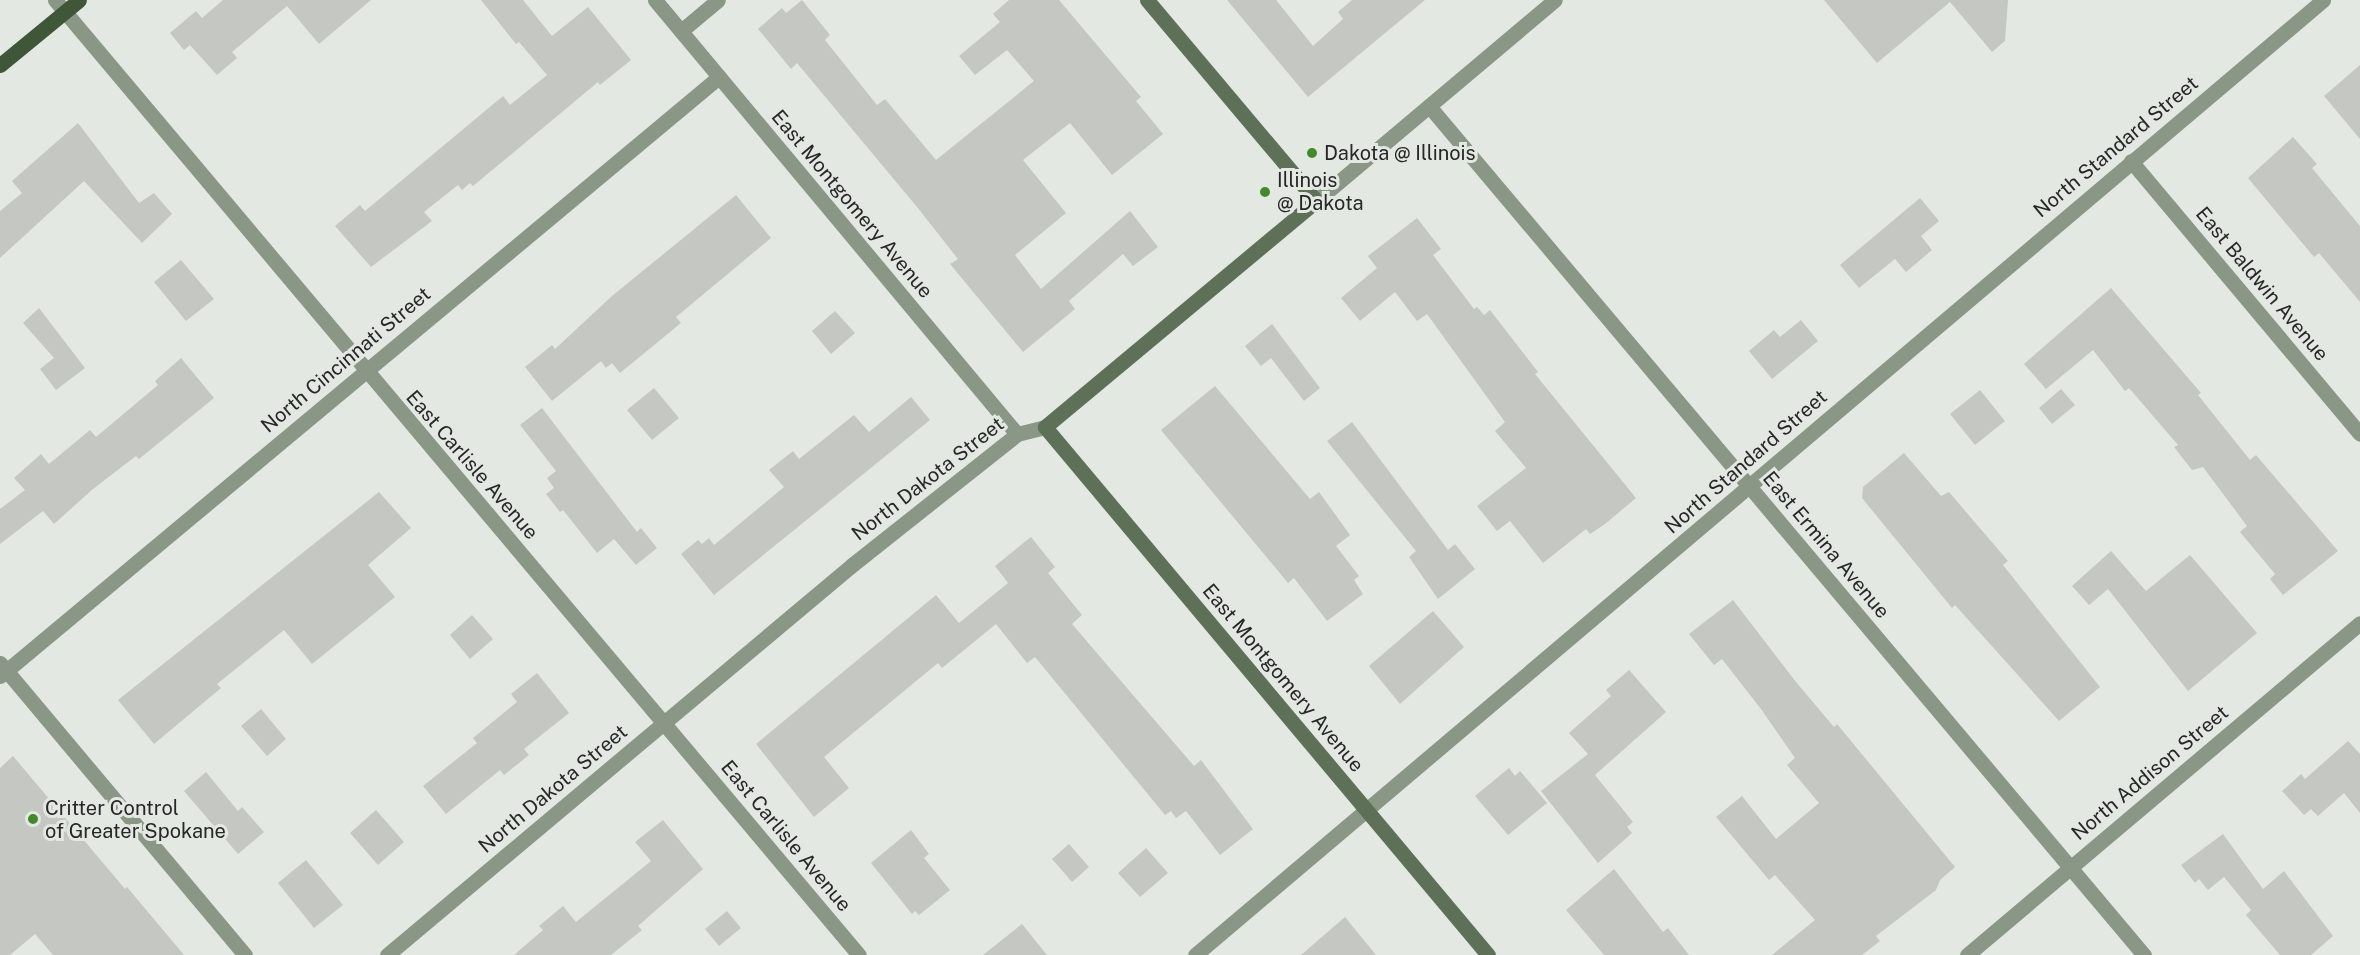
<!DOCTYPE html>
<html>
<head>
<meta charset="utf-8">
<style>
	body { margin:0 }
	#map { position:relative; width:2360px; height:955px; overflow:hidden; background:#e4e8e3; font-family:"Public Sans",sans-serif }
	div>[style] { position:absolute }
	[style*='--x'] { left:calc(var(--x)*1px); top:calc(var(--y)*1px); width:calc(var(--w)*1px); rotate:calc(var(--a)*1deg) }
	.building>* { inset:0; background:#c4c7c2 }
	.street>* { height:15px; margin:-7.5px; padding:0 7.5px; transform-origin:7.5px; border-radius:7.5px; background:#8a9786 }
	.secondary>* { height:15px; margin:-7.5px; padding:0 7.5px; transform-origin:7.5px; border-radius:7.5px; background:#5e7158 }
	.primary>* { height:15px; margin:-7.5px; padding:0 7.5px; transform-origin:7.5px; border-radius:7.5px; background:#3f5638 }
	.dots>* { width:16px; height:16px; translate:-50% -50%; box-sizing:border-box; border:3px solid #e4e8e3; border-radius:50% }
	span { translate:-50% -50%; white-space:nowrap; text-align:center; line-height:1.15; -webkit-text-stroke:6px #e4e8e3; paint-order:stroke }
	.street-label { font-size:20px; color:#262726 }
	.poi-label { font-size:20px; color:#262726 }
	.left { translate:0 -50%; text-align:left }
</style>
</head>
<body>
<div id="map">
	<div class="building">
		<div style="clip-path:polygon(223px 0,371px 0,319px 44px,287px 6px,232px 52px,237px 58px,217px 75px,190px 45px,184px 50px,170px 33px,196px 11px,202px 18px)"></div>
		<div style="clip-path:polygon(481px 0,523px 0,552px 36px,588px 7px,631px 60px,600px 85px,598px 82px,473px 186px,470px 183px,462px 190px,458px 185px,424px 212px,432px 221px,371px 267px,335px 226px,360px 205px,365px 211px,503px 96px,510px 105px,547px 75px,519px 42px,516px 44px)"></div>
		<div style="clip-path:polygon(802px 0,830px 35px,825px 40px,877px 105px,885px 99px,936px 160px,1034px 81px,1007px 50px,975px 75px,959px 56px,1000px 22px,993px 14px,1009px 0,1059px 0,1141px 97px,1136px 101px,1163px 134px,1112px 175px,1070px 123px,1023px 160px,1066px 213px,1015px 255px,1041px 289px,1130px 211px,1158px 247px,1133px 266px,1123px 254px,1069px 301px,1075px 309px,1023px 352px,950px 264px,958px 259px,917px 207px,797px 63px,791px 69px,758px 29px,782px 8px,786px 13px)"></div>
		<div style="clip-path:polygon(1227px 0,1276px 0,1313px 46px,1343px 19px,1338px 12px,1352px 0,1425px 0,1308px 97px)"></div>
		<div style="clip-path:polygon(1824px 0,2008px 0,2005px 41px,1992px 52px,1950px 2px,1877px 63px)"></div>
		<div style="clip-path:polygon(2360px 65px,2360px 139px,2324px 96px)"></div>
		<div style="clip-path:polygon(78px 123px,139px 203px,154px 193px,172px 214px,142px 243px,84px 181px,0 258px,0 211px,22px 193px,12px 181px)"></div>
		<div style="clip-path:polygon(2293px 137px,2317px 164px,2312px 168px,2360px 226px,2360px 302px,2319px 253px,2314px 257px,2248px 178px)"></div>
		<div style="clip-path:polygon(736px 195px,771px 238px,676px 317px,681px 323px,620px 373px,612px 363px,606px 368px,601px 361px,552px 401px,525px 367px,552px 345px,555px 349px,612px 296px)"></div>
		<div style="clip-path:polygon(1920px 198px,1939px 221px,1921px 236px,1932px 250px,1906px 272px,1895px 259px,1859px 288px,1840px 265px)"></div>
		<div style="clip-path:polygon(1417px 218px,1441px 249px,1433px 255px,1474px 309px,1477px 307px,1484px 315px,1490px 310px,1538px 372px,1535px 374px,1636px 498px,1605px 524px,1590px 534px,1586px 529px,1543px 563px,1510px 521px,1497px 531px,1477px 506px,1526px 468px,1495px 431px,1505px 422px,1427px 314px,1417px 321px,1395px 292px,1360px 321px,1341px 298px,1377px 268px,1368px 256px)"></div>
		<div style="clip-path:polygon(181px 260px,214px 299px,186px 321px,154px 282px)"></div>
		<div style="clip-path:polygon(2111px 288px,2201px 393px,2198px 395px,2250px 460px,2256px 455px,2338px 551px,2283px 595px,2270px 579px,2275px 574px,2240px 532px,2247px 526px,2203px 467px,2192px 470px,2174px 447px,2178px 445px,2129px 388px,2125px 391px,2093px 350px,2046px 389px,2024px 364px)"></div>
		<div style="clip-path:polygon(39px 308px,85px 368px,56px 390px,40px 369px,54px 358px,23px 323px)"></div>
		<div style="clip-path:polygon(835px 311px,855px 333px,831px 354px,812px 331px)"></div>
		<div style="clip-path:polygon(1801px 320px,1818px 341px,1772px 379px,1749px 351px,1774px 330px,1780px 337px)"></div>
		<div style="clip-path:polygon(1272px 324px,1320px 388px,1304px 401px,1271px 358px,1261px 366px,1245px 346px)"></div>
		<div style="clip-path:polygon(181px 358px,214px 398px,139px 459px,136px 456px,93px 489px,54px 524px,43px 511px,0 544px,0 509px,25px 490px,14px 478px,41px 454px,49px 464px,90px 430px,96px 437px,158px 385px,155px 381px)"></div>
		<div style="clip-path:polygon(1215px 386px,1310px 499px,1319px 492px,1350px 535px,1336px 546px,1359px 576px,1354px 580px,1363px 594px,1327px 621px,1294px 578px,1288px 583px,1161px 430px)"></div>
		<div style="clip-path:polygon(654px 388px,679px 418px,652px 440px,627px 410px)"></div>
		<div style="clip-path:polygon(2061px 389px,2075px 405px,2052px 424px,2039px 408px)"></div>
		<div style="clip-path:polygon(1980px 390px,2005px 421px,1975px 445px,1950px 414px)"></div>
		<div style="clip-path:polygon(911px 397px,930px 420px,714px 595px,681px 554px,698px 540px,702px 544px,709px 538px,714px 545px,784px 487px,769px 470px,793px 451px,799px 459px,854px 415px,869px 432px)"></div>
		<div style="clip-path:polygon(542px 408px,637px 532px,641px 528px,657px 548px,636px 565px,614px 539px,597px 553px,563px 510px,560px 512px,546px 494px,554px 488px,547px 478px,556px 471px,520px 425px)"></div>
		<div style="clip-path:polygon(1352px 422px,1448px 550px,1455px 544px,1475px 569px,1438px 599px,1409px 557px,1416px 551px,1327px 441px)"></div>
		<div style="clip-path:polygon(1904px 453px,1941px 496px,1949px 492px,2008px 561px,2003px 565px,2100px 687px,2059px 721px,1955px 605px,1952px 608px,1862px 498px,1863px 487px)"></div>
		<div style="clip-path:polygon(379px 492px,411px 528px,368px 565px,395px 597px,312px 664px,284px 630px,217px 684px,221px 688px,154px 744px,118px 700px)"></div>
		<div style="clip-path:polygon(1031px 537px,1055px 567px,1048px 573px,1082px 615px,1072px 624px,1194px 766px,1201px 760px,1253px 829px,1220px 855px,1186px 811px,1176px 818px,1171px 811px,1165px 815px,1035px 657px,1027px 663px,996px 624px,942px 668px,938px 663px,824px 757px,849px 788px,814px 817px,756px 744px,936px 595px,959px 623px,1008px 583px,995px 566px)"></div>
		<div style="clip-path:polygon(2111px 551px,2146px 591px,2190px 555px,2257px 633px,2188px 691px,2108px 589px,2089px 605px,2072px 586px)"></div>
		<div style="clip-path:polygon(1733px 600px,1796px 682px,1834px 727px,1837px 724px,1955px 867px,1940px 880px,1936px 890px,1876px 936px,1880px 941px,1862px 955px,1772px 955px,1815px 920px,1775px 875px,1769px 880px,1716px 817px,1742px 796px,1776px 839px,1819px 803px,1787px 765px,1795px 758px,1761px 709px,1722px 659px,1714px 665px,1689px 634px)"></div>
		<div style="clip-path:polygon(1433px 611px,1464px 647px,1400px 704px,1369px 666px)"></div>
		<div style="clip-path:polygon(472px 615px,493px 639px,470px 659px,450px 635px)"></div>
		<div style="clip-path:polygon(1629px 670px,1666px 712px,1595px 775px,1633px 822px,1627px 827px,1632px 833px,1598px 863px,1541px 791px,1588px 754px,1569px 733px,1611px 696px,1606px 690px)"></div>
		<div style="clip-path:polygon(537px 673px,569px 713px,524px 749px,529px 755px,504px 775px,500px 770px,446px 814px,423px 786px,477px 743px,473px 738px,517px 702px,511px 694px)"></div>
		<div style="clip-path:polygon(261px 709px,286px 739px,267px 756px,241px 726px)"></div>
		<div style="clip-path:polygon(2348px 741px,2360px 754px,2360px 813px,2344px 793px,2318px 816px,2311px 809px,2304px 815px,2282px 791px,2301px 774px,2305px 779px)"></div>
		<div style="clip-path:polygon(13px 756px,125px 889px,127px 887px,184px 955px,53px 955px,35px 934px,10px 955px,0 955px,0 768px)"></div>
		<div style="clip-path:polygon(1509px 768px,1515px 776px,1520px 771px,1547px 803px,1508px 835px,1475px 796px)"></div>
		<div style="clip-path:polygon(206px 772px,238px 811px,242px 807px,264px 832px,238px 854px,184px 791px)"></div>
		<div style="clip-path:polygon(376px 810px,404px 842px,378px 865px,350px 833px)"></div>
		<div style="clip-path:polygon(663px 820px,703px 869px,638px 926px,642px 930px,611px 955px,514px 955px,543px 930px,539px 926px,563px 906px,576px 922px,651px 861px,635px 842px)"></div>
		<div style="clip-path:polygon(911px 830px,929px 854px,924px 858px,950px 890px,919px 915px,915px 911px,912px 914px,871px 863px)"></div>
		<div style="clip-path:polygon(2223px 834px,2263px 889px,2284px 871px,2333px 936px,2311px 955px,2280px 955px,2246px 915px,2251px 910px,2224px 877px,2208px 890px,2199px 879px,2195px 883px,2181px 865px)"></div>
		<div style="clip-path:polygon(1069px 844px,1089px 867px,1072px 882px,1052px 859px)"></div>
		<div style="clip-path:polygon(1146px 848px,1168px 873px,1140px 897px,1118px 873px)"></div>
		<div style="clip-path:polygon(306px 860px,343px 905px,314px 928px,278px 883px)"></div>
		<div style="clip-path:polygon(1614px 869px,1663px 932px,1668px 928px,1689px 955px,1604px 955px,1566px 910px)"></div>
		<div style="clip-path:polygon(727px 911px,741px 928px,719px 946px,705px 929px)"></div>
		<div style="clip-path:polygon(1345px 917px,1376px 955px,1301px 955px)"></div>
		<div style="clip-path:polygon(1022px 924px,1047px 955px,983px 955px)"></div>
	</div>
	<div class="street">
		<div style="--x:55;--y:0;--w:1248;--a:49.91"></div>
		<div style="--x:655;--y:0;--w:565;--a:50.17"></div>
		<div style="--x:681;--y:31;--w:48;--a:-40"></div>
		<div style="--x:1429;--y:106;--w:1110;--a:49.9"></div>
		<div style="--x:2131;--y:161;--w:356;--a:50"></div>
		<div style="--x:1316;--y:201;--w:312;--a:-40.1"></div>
		<div style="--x:0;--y:663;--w:381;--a:50"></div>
		<div style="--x:0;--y:676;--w:936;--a:-39.8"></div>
		<div style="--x:387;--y:955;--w:607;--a:-39.99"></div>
		<div style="--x:852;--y:565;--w:211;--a:-38.4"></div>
		<div style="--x:1017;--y:434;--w:29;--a:-14"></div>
		<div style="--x:1195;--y:955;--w:1478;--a:-40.25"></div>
		<div style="--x:1967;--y:955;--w:514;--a:-40.19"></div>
	</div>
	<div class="secondary">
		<div style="--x:1147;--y:0;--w:263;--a:49.9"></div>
		<div style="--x:1316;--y:201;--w:353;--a:140.2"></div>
		<div style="--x:1045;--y:427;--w:689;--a:50"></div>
	</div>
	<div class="primary">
		<div style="--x:0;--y:65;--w:102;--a:-39.4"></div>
	</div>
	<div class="dots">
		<div style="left:1312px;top:153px;background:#45892d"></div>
		<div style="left:1265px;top:192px;background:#45892d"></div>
		<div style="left:33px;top:819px;background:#45892d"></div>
	</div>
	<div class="street-label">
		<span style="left:2116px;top:147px;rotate:-40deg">North Standard Street</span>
		<span style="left:852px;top:204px;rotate:50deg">East Montgomery Avenue</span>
		<span style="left:2262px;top:284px;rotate:50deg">East Baldwin Avenue</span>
		<span style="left:346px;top:360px;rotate:-40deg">North Cincinnati Street</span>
		<span style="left:1746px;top:462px;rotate:-41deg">North Standard Street</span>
		<span style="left:472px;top:465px;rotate:49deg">East Carlisle Avenue</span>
		<span style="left:928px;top:479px;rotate:-38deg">North Dakota Street</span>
		<span style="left:1826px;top:545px;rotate:50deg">East Ermina Avenue</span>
		<span style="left:1283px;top:678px;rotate:50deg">East Montgomery Avenue</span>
		<span style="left:2150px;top:773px;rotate:-40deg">North Addison Street</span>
		<span style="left:553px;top:789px;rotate:-40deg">North Dakota Street</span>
		<span style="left:786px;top:836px;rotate:50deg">East Carlisle Avenue</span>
	</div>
	<div class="poi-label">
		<span class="left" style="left:1324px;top:153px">Dakota @ Illinois</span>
		<span class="left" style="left:1277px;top:192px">Illinois<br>@ Dakota</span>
		<span class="left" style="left:45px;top:820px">Critter Control<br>of Greater Spokane</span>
	</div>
</div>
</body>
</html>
